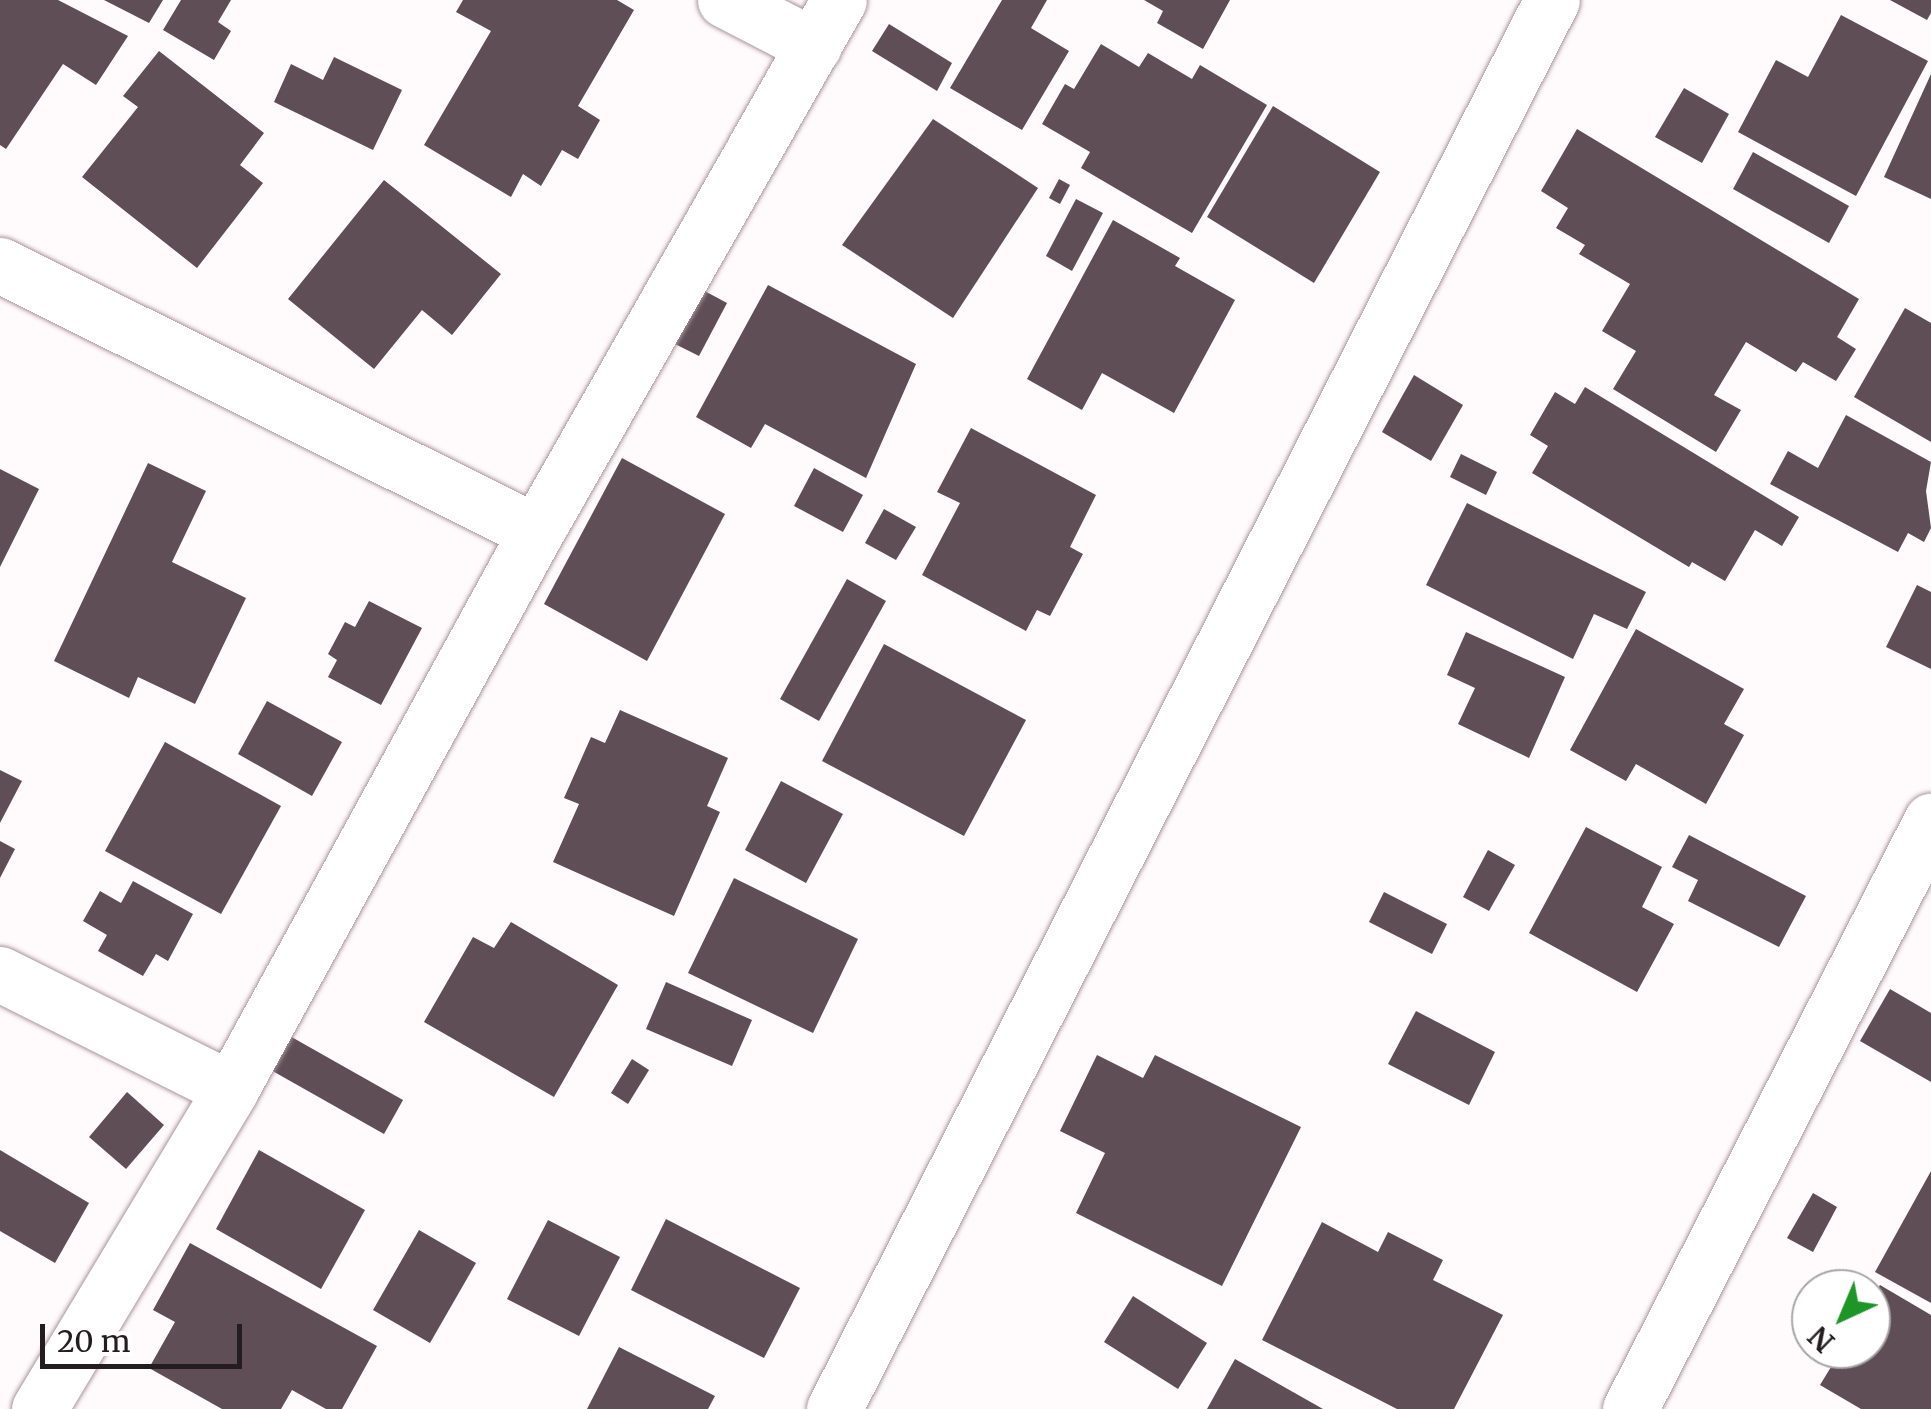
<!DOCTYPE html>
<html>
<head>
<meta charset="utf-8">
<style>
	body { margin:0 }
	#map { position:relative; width:1931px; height:1409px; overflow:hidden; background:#fffafc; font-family:Merriweather,serif }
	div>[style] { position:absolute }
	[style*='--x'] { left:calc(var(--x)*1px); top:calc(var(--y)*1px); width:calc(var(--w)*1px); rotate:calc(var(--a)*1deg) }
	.building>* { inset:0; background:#5f4e55 }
	.roads { filter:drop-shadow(0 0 2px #a9959c) drop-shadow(0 0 2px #a9959c) }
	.minor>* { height:55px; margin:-27.5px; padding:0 27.5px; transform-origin:27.5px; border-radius:27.5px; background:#fff }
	span { translate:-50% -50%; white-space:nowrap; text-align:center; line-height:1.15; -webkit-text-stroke:10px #fff; paint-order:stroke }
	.north { position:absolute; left:1791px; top:1269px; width:100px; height:100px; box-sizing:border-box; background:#fff; border:2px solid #a7a5a6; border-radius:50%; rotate:224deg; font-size:28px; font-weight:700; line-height:40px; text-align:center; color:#241d20 }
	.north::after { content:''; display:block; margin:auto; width:35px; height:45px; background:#1e9627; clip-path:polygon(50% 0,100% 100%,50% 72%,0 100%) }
	.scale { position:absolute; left:40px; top:1324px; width:202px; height:45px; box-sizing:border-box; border:5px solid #241d20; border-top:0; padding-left:12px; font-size:30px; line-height:35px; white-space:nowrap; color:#241d20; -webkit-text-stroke:8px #fff; paint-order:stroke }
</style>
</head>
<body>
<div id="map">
	<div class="building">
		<div style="clip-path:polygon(0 0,58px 0,128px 36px,96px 85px,63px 64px,6px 149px,0 145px)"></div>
		<div style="clip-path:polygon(104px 0,163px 0,149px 23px)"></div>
		<div style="clip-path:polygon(181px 0,231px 0,218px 22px,231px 31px,214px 60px,163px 30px)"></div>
		<div style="clip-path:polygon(463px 0,617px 0,634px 10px,578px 106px,600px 120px,578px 159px,562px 150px,541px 186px,523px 174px,511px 197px,424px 145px,491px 31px,456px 12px)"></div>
		<div style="clip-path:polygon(1002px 0,1047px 0,1031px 28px,1069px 51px,1022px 130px,950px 88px)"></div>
		<div style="clip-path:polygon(1144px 0,1230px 0,1203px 49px,1157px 23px,1163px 11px)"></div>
		<div style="clip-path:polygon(1890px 0,1931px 0,1931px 13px,1927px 20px)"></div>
		<div style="clip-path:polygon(1841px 15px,1928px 61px,1856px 196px,1738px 132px,1776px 60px,1808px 77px)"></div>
		<div style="clip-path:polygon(889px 24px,952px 63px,937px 91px,872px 51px)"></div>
		<div style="clip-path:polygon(1101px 44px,1139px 67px,1148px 53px,1192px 79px,1200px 65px,1267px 105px,1192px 233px,1081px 168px,1090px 152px,1042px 124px,1065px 84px,1074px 89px)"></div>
		<div style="clip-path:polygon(159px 51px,264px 133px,240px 165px,263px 183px,197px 268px,82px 177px,138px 107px,123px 96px)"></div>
		<div style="clip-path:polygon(334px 57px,402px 90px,373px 150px,274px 102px,291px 64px,323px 80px)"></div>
		<div style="clip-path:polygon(1931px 74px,1931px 199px,1884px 177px)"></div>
		<div style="clip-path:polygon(1684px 88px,1729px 114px,1702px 163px,1655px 137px)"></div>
		<div style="clip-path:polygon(1273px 106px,1380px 172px,1314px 283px,1207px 217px)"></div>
		<div style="clip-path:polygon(933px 119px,1038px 188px,953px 318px,842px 245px)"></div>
		<div style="clip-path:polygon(1577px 129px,1859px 299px,1837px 337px,1856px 349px,1836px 381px,1803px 362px,1796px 372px,1746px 342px,1714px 395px,1741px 410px,1716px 452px,1613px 389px,1636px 351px,1602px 331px,1630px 284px,1579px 254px,1585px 245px,1556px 228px,1568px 208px,1541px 191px)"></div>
		<div style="clip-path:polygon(1753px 152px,1849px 206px,1829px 243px,1733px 189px)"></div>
		<div style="clip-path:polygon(1059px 179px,1070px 185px,1060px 204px,1049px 198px)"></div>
		<div style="clip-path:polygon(384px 180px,501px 274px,452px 335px,422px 310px,374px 369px,288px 299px)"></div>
		<div style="clip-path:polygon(1076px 199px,1103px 213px,1072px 271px,1046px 256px)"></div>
		<div style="clip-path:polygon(1113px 220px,1180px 258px,1175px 266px,1235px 300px,1174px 413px,1102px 373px,1082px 410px,1027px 379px)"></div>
		<div style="clip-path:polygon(768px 285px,916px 364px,866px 478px,765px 424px,751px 448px,696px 417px)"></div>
		<div style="clip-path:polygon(699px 288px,727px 303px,699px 356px,671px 342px)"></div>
		<div style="clip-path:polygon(1905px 308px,1931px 323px,1931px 442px,1854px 397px)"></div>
		<div style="clip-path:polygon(1414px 375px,1463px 405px,1431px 461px,1382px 432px)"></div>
		<div style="clip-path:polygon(1585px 387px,1799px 517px,1782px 546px,1755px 530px,1725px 581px,1692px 562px,1689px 567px,1532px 473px,1548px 446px,1530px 435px,1555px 392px,1575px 404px)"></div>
		<div style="clip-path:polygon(1846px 415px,1931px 462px,1926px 491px,1931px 528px,1924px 542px,1908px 533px,1898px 552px,1770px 484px,1788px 451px,1818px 468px)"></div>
		<div style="clip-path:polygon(971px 428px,1096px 495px,1070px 547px,1083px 554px,1050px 616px,1037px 610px,1026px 631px,922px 575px,960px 503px,937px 492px)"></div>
		<div style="clip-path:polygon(1461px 454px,1497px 472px,1486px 495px,1450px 477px)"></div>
		<div style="clip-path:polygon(622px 458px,725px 514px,647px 661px,544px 604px)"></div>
		<div style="clip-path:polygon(148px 463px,206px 491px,172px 562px,246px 598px,195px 704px,138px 677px,129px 698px,54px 661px)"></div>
		<div style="clip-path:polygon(814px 468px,863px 495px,843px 532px,794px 506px)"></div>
		<div style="clip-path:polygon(0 469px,39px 489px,0 567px)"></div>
		<div style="clip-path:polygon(1467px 503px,1646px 592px,1627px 629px,1594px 614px,1573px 659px,1426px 585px)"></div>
		<div style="clip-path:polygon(884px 509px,916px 527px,896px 560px,865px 543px)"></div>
		<div style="clip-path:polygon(847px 579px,886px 601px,819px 721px,780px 699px)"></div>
		<div style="clip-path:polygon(1917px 585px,1931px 592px,1931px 669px,1886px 647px)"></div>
		<div style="clip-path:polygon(369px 601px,422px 628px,381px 705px,328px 677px,337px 660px,328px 654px,345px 622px,355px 627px)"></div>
		<div style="clip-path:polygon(1636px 629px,1744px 689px,1724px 724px,1744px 735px,1706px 804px,1636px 764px,1626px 781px,1570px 750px)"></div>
		<div style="clip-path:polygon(1466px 632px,1565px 677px,1529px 758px,1458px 724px,1475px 688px,1447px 675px)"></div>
		<div style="clip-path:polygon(884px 644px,1026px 720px,964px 836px,822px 761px)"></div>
		<div style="clip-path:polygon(267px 701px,342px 742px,312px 796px,238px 754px)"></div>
		<div style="clip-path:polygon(620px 710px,728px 758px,707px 806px,720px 812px,674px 916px,553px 862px,579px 804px,564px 798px,591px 737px,605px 743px)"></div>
		<div style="clip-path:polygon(165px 742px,281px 806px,221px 914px,105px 851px)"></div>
		<div style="clip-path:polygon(0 770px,22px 781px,0 823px)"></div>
		<div style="clip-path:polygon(781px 781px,843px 814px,806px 883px,745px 850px)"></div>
		<div style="clip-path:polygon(1586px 827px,1662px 867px,1642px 907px,1674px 924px,1637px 992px,1529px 933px)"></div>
		<div style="clip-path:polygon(1689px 835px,1806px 896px,1779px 947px,1688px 901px,1698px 880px,1672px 867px)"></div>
		<div style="clip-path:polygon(0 841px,15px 849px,0 878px)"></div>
		<div style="clip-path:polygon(1488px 850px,1515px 865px,1489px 911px,1463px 897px)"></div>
		<div style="clip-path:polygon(734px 878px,858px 939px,813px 1033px,688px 973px)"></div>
		<div style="clip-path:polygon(133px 881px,193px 914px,168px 961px,156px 954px,143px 976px,98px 951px,107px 935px,83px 921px,100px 891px,121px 903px)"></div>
		<div style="clip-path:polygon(1384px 892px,1447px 924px,1432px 954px,1369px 922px)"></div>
		<div style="clip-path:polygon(511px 922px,618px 985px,554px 1097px,424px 1022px,473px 937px,494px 948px)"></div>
		<div style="clip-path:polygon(666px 982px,752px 1020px,732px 1066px,646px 1029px)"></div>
		<div style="clip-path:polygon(1890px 989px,1931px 1013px,1931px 1082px,1860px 1041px)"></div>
		<div style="clip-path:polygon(1416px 1011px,1495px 1052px,1469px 1105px,1388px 1064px)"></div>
		<div style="clip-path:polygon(288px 1035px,403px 1100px,384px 1134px,269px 1069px)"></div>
		<div style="clip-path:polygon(1097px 1055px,1143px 1078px,1155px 1055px,1301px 1127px,1222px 1286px,1076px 1213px,1105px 1153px,1060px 1131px)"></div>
		<div style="clip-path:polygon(632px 1059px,649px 1070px,628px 1104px,611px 1093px)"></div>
		<div style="clip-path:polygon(127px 1092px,164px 1125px,126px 1169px,89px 1137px)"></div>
		<div style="clip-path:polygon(0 1150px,89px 1203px,55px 1263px,0 1231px)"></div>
		<div style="clip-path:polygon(259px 1150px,365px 1210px,321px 1289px,216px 1229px)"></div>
		<div style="clip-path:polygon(1931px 1171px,1931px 1303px,1875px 1272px)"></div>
		<div style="clip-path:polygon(1813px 1193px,1837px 1207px,1813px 1252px,1787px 1238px)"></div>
		<div style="clip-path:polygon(666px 1219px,800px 1288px,764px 1358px,631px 1290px)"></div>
		<div style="clip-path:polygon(548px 1220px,620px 1257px,579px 1336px,507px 1299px)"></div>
		<div style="clip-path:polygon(1322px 1222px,1378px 1252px,1388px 1232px,1443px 1260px,1433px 1280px,1503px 1315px,1454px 1409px,1397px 1409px,1262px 1340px)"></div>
		<div style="clip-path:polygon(419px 1230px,476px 1263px,430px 1343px,373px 1310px)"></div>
		<div style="clip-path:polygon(190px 1243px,377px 1346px,342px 1409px,326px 1409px,292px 1390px,281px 1409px,222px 1409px,149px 1368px,175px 1322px,153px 1310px)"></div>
		<div style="clip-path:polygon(1880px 1285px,1931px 1315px,1931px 1409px,1861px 1409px,1820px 1385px,1834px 1362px,1825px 1357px,1829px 1349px,1871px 1349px,1871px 1298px)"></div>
		<div style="clip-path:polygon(1133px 1296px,1207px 1343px,1178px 1389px,1104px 1342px)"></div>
		<div style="clip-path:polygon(619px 1347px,715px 1396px,708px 1409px,587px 1409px)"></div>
		<div style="clip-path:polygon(1235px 1359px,1323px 1409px,1207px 1409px)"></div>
	</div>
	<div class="roads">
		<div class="minor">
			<div style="--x:725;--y:0;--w:100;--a:27.3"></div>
			<div style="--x:0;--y:265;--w:599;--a:26.48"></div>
			<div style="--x:0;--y:974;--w:258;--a:26.5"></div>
			<div style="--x:39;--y:1409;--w:373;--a:-59"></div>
			<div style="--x:231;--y:1089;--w:635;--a:-61.3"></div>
			<div style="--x:536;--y:532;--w:612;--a:-60.34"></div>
			<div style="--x:834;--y:1409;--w:1581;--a:-63"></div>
			<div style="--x:1630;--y:1409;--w:661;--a:-62.89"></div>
		</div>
	</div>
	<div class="north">N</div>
	<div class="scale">20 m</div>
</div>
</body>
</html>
